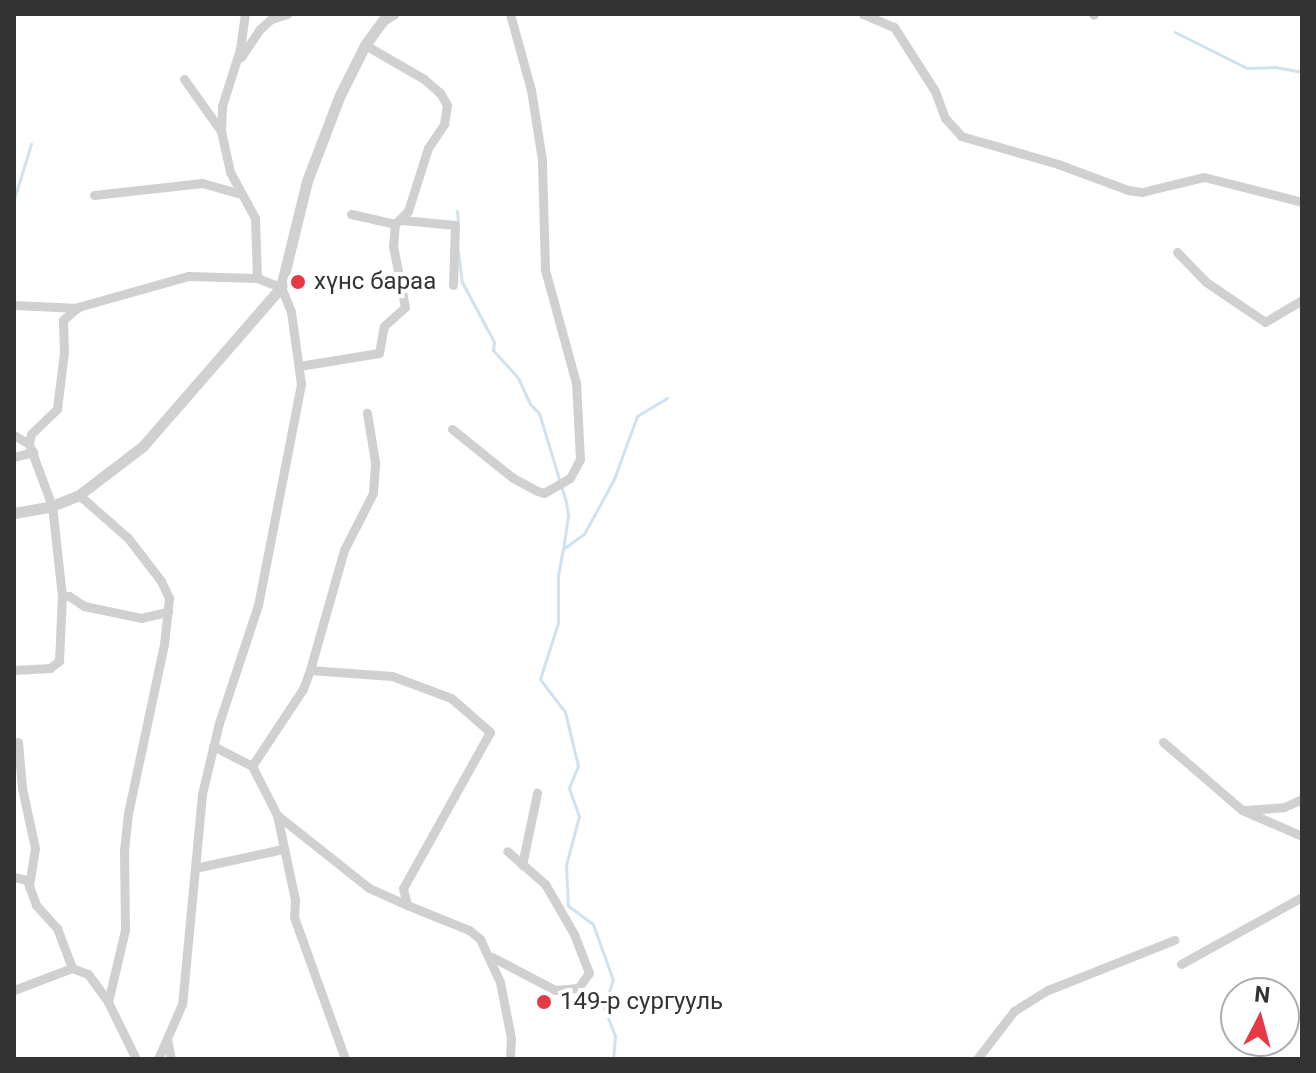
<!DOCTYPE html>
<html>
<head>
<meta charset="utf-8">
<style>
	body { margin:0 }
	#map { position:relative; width:1316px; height:1073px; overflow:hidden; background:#fff; font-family:Roboto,sans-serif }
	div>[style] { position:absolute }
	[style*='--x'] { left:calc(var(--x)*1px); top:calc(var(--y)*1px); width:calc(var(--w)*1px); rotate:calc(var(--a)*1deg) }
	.stream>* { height:3px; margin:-1.5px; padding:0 1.5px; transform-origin:1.5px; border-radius:1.5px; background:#cfe2ee }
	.minor>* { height:9px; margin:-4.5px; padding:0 4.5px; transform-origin:4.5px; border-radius:4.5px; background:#d0d0d0 }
	.tertiary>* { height:11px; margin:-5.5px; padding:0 5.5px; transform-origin:5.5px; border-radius:5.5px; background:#d0d0d0 }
	.dots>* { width:22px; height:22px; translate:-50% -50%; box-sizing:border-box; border:4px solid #fff; border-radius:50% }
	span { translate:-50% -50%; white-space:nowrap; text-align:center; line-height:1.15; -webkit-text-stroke:8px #fff; paint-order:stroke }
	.poi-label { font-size:24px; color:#333 }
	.left { translate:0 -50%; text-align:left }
	.frame { position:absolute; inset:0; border:16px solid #333; pointer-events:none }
	.north { position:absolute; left:1220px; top:977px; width:80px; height:80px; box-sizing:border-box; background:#fff; border:2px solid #adadad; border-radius:50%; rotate:6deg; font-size:22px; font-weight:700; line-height:32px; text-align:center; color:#333 }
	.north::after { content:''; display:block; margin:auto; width:28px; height:36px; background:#e63946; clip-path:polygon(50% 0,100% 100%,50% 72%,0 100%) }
</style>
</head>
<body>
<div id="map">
	<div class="stream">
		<div style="--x:1175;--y:32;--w:80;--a:26.6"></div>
		<div style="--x:1247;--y:68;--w:28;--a:-2"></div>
		<div style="--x:1275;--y:67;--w:27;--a:10"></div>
		<div style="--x:14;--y:199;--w:58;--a:-72.8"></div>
		<div style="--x:457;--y:211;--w:12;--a:85"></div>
		<div style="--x:458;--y:251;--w:31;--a:83"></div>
		<div style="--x:462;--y:282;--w:68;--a:61.9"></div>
		<div style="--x:494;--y:342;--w:8;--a:97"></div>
		<div style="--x:493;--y:350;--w:38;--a:48"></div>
		<div style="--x:518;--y:378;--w:29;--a:65"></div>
		<div style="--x:530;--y:404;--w:13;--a:45"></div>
		<div style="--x:539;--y:413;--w:93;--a:73.1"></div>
		<div style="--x:566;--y:502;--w:13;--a:81"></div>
		<div style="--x:568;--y:515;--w:34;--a:98"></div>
		<div style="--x:613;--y:1059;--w:23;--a:-85"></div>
		<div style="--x:615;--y:1036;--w:31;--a:-111"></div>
		<div style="--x:604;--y:1007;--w:28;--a:-72"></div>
		<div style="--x:613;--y:980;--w:59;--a:-109.7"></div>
		<div style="--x:593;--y:924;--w:31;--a:-144"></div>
		<div style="--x:568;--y:906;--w:41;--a:-92.8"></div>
		<div style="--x:566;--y:865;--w:51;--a:-75.1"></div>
		<div style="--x:579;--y:816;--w:30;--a:-110"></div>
		<div style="--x:569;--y:788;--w:24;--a:-68"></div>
		<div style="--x:578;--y:766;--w:56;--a:-103.5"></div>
		<div style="--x:565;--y:712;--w:41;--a:-127.1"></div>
		<div style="--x:540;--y:679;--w:59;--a:-72.2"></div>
		<div style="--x:558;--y:623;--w:47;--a:-90"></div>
		<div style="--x:558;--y:576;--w:27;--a:-80"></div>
		<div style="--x:563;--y:549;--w:26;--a:-36"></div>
		<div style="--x:584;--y:534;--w:63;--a:-61.4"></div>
		<div style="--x:614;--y:479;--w:67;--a:-69.9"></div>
		<div style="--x:637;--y:416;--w:35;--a:-31"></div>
	</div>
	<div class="minor">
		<div style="--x:863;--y:14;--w:34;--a:23"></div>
		<div style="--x:894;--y:27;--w:76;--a:57.4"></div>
		<div style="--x:935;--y:91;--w:29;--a:70"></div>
		<div style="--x:945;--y:118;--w:24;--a:48"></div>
		<div style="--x:961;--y:136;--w:101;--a:16.1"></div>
		<div style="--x:1058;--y:164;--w:75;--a:20.4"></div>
		<div style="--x:1128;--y:190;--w:14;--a:8"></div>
		<div style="--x:1142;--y:192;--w:64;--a:-13.6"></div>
		<div style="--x:1204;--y:177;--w:101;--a:14.3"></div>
		<div style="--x:1093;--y:14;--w:1;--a:45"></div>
		<div style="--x:241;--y:57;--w:34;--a:-56"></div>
		<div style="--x:260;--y:29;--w:15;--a:-42"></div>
		<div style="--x:271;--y:19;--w:17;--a:-17"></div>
		<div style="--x:184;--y:79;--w:64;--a:54.6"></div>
		<div style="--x:221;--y:131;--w:42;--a:77.6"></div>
		<div style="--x:230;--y:172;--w:52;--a:61.5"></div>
		<div style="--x:255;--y:218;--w:60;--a:88.1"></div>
		<div style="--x:221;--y:128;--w:22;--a:-87"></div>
		<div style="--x:222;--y:106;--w:60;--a:-72.5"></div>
		<div style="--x:240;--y:49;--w:35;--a:-82"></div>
		<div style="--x:94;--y:195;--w:109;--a:-6.3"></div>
		<div style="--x:202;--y:183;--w:41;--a:15.8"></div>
		<div style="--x:351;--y:214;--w:45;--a:12.8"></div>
		<div style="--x:402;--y:220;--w:53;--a:5.4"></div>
		<div style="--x:455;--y:225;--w:60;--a:91.9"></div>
		<div style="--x:1177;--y:252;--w:42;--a:46"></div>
		<div style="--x:1206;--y:282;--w:71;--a:34.1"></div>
		<div style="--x:1265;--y:322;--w:43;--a:-30.7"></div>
		<div style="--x:14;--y:305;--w:64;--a:2.7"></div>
		<div style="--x:299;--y:366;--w:81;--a:-9.2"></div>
		<div style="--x:379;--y:353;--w:27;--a:-80"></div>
		<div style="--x:384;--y:326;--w:28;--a:-42"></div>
		<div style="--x:405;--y:307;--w:62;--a:-101.1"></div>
		<div style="--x:393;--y:246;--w:22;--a:-85"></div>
		<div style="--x:395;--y:224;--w:18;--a:-45"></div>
		<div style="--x:408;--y:211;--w:66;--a:-72.4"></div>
		<div style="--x:428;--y:148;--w:29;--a:-56"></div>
		<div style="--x:444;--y:124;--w:19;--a:-81"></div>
		<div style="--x:447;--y:105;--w:14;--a:-120"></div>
		<div style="--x:440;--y:93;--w:21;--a:-139"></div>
		<div style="--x:424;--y:79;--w:68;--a:-150"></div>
		<div style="--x:452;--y:429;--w:78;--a:38.8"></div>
		<div style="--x:513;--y:478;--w:27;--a:28"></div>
		<div style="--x:537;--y:491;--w:7;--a:16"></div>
		<div style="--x:544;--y:493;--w:30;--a:-30"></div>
		<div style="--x:570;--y:478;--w:21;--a:-62"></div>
		<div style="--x:580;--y:459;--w:76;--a:-93"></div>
		<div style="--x:576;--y:383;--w:117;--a:-105.3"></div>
		<div style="--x:545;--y:270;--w:110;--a:-91.6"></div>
		<div style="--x:542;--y:160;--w:71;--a:-98.9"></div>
		<div style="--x:531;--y:90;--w:79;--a:-105.4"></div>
		<div style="--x:14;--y:435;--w:17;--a:31"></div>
		<div style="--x:14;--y:457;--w:20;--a:-15"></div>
		<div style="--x:79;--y:495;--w:65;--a:41.3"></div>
		<div style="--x:128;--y:538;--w:54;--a:52.5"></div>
		<div style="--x:161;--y:581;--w:19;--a:65"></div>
		<div style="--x:169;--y:598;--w:46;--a:96.2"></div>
		<div style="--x:164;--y:644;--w:173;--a:102"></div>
		<div style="--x:128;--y:813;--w:36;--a:96"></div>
		<div style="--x:124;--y:849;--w:81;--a:89.3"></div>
		<div style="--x:125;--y:930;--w:74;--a:103.3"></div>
		<div style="--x:108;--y:1002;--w:64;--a:63.8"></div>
		<div style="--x:62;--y:596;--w:91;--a:-96.3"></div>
		<div style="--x:52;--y:506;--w:66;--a:-110.4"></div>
		<div style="--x:29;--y:444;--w:10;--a:-79"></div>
		<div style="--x:31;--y:434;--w:36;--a:-44"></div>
		<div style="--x:57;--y:409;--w:57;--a:-83"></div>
		<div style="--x:64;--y:352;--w:32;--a:-92"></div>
		<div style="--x:63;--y:320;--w:20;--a:-41"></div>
		<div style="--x:78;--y:307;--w:114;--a:-15.7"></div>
		<div style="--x:188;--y:276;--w:69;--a:1.7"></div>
		<div style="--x:257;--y:278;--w:26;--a:21"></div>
		<div style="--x:281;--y:287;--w:27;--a:68"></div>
		<div style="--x:291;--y:312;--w:73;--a:82.1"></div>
		<div style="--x:301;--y:384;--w:225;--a:101"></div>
		<div style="--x:258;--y:605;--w:124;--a:108.3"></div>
		<div style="--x:219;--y:723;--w:73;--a:103.5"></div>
		<div style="--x:202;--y:794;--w:211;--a:95.4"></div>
		<div style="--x:182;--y:1004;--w:60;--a:113.6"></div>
		<div style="--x:14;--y:670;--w:36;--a:-3"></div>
		<div style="--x:50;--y:668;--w:11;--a:-38"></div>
		<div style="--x:59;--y:661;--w:65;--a:-87.4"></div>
		<div style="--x:62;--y:596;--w:7;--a:0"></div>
		<div style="--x:69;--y:596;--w:18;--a:34"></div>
		<div style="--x:84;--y:606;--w:58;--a:11.9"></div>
		<div style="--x:141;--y:618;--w:28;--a:-13"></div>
		<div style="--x:310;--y:670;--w:125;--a:-74.2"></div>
		<div style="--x:344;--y:550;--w:64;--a:-63"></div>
		<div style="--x:373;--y:493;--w:31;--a:-86"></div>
		<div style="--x:375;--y:462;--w:50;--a:-99.3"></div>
		<div style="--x:18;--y:742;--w:46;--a:85"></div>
		<div style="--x:22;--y:788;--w:61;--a:77.8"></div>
		<div style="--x:35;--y:848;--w:39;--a:99"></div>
		<div style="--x:1163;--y:742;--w:104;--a:40.7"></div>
		<div style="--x:1242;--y:810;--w:65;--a:23.4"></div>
		<div style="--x:213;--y:746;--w:44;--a:27.1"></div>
		<div style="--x:252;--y:766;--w:55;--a:63"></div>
		<div style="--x:277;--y:815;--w:87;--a:78"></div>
		<div style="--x:295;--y:900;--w:17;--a:93"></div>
		<div style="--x:294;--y:917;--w:151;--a:70.2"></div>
		<div style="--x:252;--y:766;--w:92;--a:-56.5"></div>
		<div style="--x:303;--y:689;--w:20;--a:-70"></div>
		<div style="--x:310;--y:670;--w:82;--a:4.2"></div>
		<div style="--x:392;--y:676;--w:63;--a:20.4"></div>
		<div style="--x:451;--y:698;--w:52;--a:41.1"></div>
		<div style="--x:490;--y:732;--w:179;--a:119.1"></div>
		<div style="--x:403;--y:888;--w:17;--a:77"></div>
		<div style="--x:407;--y:905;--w:67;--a:22"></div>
		<div style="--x:469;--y:930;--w:14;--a:39"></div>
		<div style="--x:480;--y:939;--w:47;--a:65.1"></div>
		<div style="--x:500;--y:982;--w:57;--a:78.9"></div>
		<div style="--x:511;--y:1038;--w:21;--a:93"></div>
		<div style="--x:1245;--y:810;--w:39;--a:-4"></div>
		<div style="--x:1284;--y:807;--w:20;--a:-24"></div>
		<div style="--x:277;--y:815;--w:117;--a:38.4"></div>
		<div style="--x:369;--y:888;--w:42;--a:24.1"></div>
		<div style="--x:522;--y:865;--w:74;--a:-78.2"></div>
		<div style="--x:195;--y:868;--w:90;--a:-12.2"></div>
		<div style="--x:14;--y:877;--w:13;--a:13"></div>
		<div style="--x:27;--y:880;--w:27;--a:70"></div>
		<div style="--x:36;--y:905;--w:31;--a:48"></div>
		<div style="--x:57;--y:928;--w:43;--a:69.4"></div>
		<div style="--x:72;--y:968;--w:17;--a:21"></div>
		<div style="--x:88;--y:974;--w:34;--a:54"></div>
		<div style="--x:492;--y:957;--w:71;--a:27.6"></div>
		<div style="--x:555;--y:990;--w:23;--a:-5"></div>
		<div style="--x:578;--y:988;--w:19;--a:-54"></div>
		<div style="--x:589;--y:973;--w:42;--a:-111"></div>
		<div style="--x:574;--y:934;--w:58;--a:-120.1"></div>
		<div style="--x:545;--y:884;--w:50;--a:-139"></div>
		<div style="--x:1181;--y:964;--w:138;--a:-29"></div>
		<div style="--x:14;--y:990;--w:62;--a:-20.8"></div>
		<div style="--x:167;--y:1039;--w:20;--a:79"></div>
		<div style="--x:977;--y:1059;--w:61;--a:-52.4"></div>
		<div style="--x:1014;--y:1011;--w:40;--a:-32"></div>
		<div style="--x:1048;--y:990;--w:136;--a:-21.6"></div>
	</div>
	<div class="tertiary">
		<div style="--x:14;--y:513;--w:39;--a:-10"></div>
		<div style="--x:52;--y:506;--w:29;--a:-22"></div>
		<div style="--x:79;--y:495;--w:81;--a:-37.4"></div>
		<div style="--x:143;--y:446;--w:211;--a:-49"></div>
		<div style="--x:281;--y:287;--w:109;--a:-76.2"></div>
		<div style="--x:307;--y:181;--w:90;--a:-69.1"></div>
		<div style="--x:339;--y:97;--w:58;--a:-63.4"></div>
		<div style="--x:365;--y:45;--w:31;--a:-54"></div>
		<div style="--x:383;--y:20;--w:12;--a:-31"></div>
	</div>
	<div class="dots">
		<div style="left:298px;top:282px;background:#e63946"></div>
		<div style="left:544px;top:1002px;background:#e63946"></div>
	</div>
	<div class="poi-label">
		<span class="left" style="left:314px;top:282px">хүнс бараа</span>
		<span class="left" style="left:560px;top:1002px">149-р сургууль</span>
	</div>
	<div class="frame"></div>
	<div class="north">N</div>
</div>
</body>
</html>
